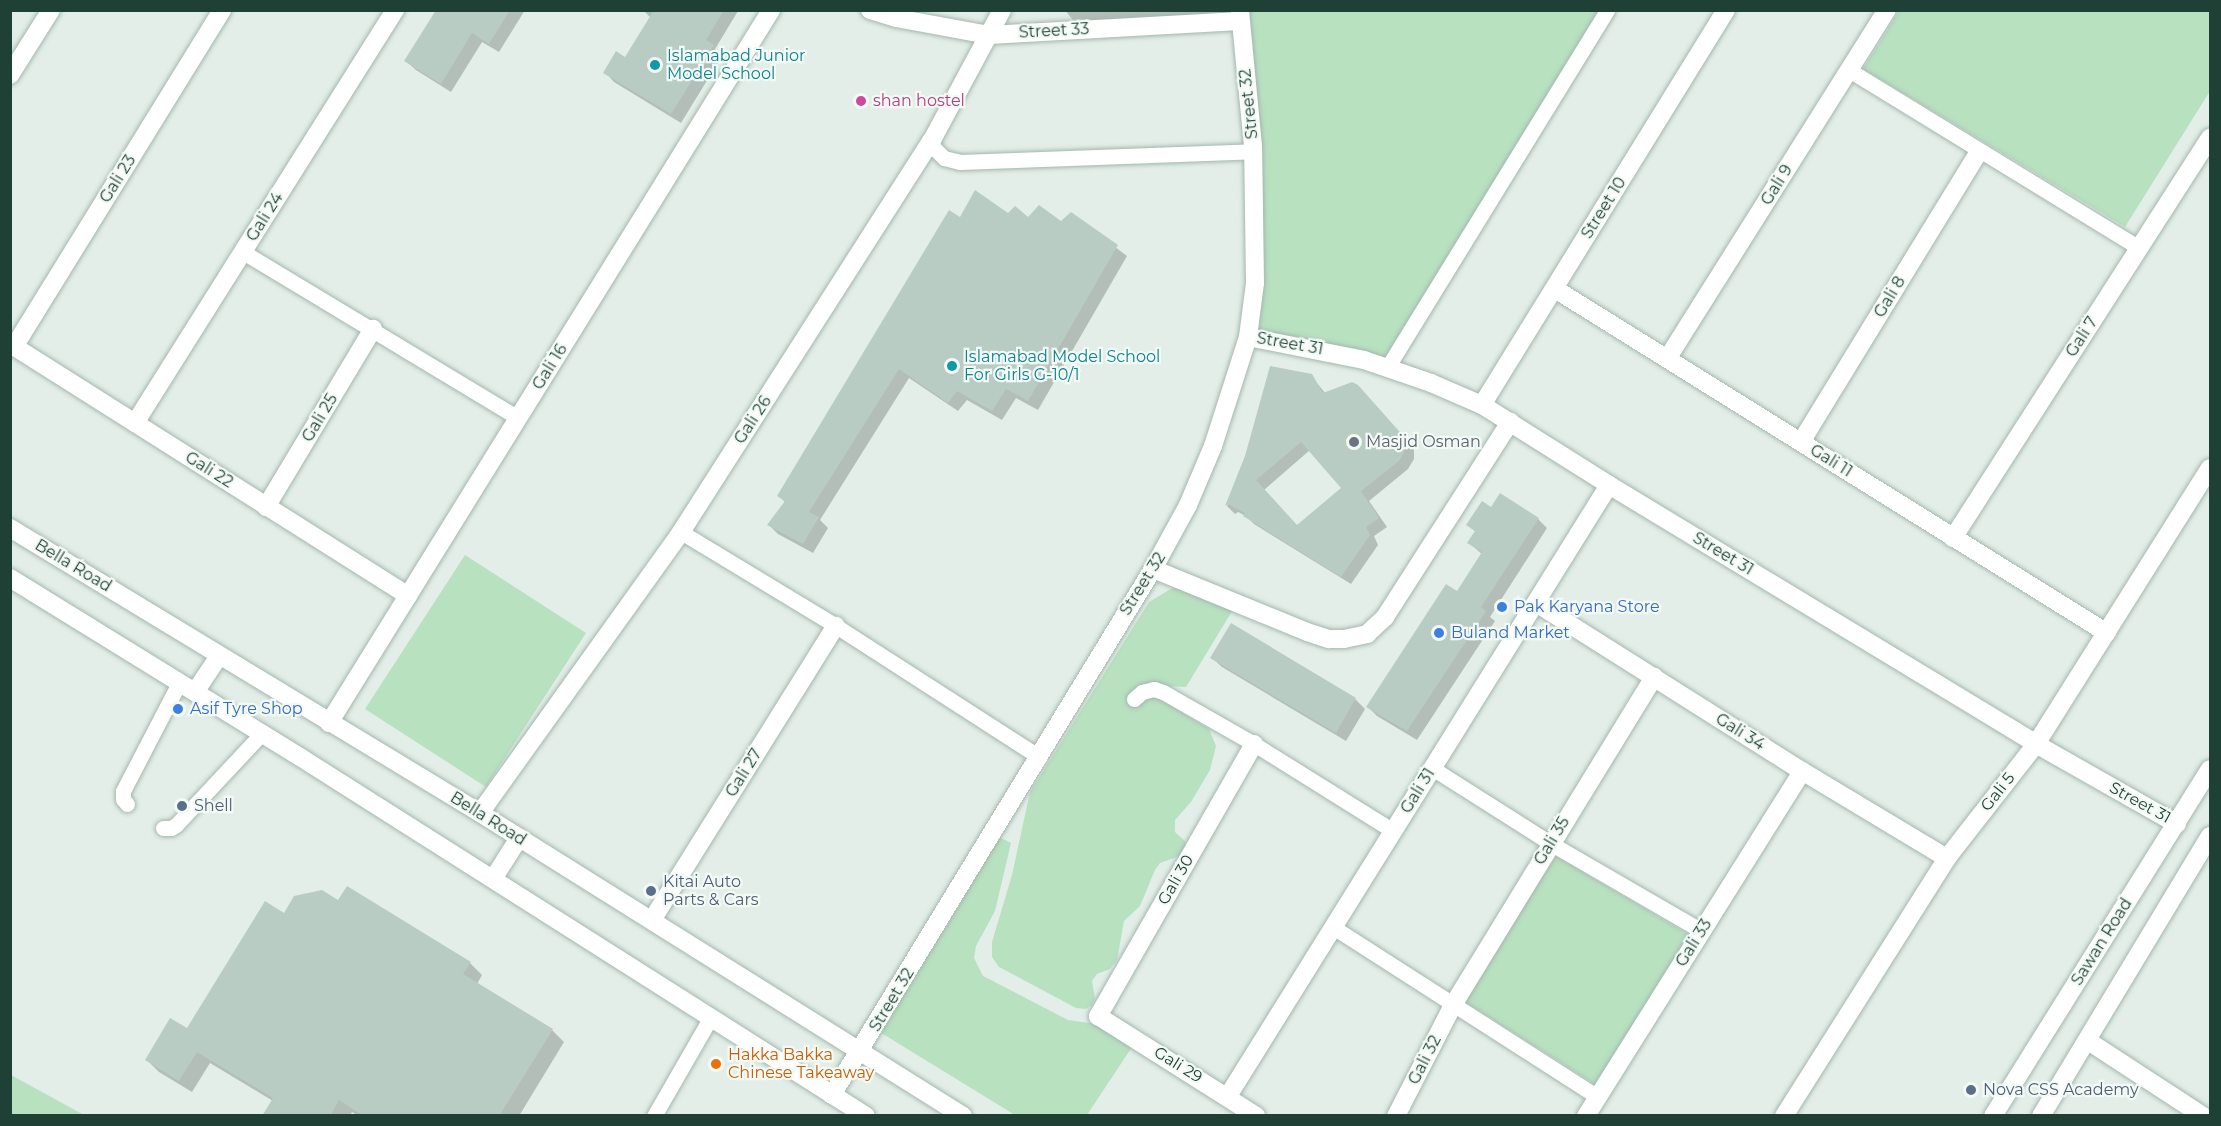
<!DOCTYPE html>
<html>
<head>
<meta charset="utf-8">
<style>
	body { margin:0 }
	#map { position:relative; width:2221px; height:1126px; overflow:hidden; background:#e2eee7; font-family:Montserrat,sans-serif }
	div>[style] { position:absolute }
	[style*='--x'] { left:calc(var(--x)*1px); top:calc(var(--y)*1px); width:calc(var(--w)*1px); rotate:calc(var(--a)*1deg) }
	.green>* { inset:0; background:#b8e1c0 }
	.shadow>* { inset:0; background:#0003 }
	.building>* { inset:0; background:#b9ccc3 }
	.roads { filter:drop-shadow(0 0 2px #a4b7ae) drop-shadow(0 0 2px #a4b7ae) }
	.lane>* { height:15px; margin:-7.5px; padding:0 7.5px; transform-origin:7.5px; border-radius:7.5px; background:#fff }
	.street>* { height:18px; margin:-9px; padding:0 9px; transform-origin:9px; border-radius:9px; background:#fff }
	.secondary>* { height:18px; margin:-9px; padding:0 9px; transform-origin:9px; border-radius:9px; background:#fff }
	.dots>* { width:16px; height:16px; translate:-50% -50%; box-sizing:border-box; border:3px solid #f3faf6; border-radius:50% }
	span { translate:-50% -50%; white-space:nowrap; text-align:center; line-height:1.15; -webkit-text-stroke:4.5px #f3faf6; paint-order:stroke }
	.street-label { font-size:16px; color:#1f4135 }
	.culture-label { font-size:16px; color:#0d838f }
	.left { translate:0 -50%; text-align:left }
	.hotel-label { font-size:16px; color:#b23c85 }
	.worship-label { font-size:16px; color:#5b616d }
	.shop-label { font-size:16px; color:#366cbe }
	.service-label { font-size:16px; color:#4e5e75 }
	.food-label { font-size:16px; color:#c56008 }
	.frame { position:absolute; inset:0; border:12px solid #1f4135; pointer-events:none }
</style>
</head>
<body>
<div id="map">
	<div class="green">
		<div style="clip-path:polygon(1240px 11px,1607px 11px,1387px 368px,1248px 337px,1255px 283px)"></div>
		<div style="clip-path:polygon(1899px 11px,2210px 11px,2210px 91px,2125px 227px,1863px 69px)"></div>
		<div style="clip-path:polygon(465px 555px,586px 633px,486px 787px,365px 709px)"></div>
		<div style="clip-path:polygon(1174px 587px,1237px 603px,1186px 687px,1161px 686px,1148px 695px,1157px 697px,1209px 729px,1216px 746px,1210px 770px,1191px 802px,1175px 820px,1175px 832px,1187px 843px,1182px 855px,1160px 863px,1155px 870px,1140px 906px,1124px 921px,1117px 960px,1110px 969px,1097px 974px,1092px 981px,1095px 999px,1092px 1005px,1086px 1009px,1076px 1008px,999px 967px,992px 957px,992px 942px,1012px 875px,1030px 792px,1149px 602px)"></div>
		<div style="clip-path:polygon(999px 837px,1011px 843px,995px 911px,976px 946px,974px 958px,983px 976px,1068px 1020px,1096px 1024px,1132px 1047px,1087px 1115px,1015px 1115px,878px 1031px)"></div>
		<div style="clip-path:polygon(1556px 856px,1691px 936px,1596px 1085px,1462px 1000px)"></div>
		<div style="clip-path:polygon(10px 1075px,11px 1075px,84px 1115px,11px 1115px)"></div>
	</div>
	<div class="shadow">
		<div style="clip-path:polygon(437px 10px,525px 10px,499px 52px,482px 42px,451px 92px,416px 70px,406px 61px)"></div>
		<div style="clip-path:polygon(643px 10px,738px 11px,715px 49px,722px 56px,681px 123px,614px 82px,605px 72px,625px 59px,651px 18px)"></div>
		<div style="clip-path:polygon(1065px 10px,1236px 10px,1236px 14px,1076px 24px)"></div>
		<div style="clip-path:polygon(1071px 214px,1127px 256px,1038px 410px,1016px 398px,1002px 420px,967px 400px,958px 411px,909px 378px,820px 520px,828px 528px,813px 553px,778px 534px,769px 525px,786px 503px,779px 496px,961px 220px,1008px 215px,1061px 223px)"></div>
		<div style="clip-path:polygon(evenodd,1311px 376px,1326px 394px,1367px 396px,1414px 450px,1414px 459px,1408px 469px,1369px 501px,1387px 527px,1374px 536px,1378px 545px,1351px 584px,1254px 524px,1246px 516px,1238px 512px,1235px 514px,1227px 506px,1246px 456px,1311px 376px,1310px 450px,1343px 488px,1297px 527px,1264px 490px,1310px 450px)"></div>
		<div style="clip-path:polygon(1492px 509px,1538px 519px,1547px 528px,1490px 617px,1495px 621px,1417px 740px,1377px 716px,1368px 707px,1457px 594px,1483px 555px,1469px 543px,1476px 532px,1468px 525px)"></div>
		<div style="clip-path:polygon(1212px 658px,1355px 699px,1365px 709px,1346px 741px,1222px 667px)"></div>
		<div style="clip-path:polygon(339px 902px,470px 963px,482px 975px,477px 984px,552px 1030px,564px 1042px,519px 1116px,358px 1116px,352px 1112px,350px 1116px,264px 1116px,273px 1101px,210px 1063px,192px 1092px,159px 1072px,147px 1060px,188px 1030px,285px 915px)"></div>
	</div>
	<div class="building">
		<div style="clip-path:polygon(436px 10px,510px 10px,489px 44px,472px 33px,441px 84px,404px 61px)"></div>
		<div style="clip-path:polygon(654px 10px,724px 10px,706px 40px,714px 45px,671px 114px,603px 73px,616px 51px,625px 57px)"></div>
		<div style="clip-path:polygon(975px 190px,1008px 213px,1015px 206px,1028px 217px,1039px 205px,1061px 221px,1071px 212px,1118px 245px,1028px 401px,1006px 389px,992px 411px,957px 391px,948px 403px,899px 369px,809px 512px,819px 517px,803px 544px,767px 525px,785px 501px,777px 496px,949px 210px,960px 217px)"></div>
		<div style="clip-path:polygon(evenodd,1270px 366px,1312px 374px,1323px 393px,1352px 382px,1358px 385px,1406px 439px,1405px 449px,1400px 460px,1361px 491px,1379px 518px,1366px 527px,1370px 535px,1341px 577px,1243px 516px,1245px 513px,1228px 504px,1225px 506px,1245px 456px,1270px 366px,1301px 442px,1341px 488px,1297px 525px,1256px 480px,1301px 442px)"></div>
		<div style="clip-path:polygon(1500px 493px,1539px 518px,1481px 607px,1486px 611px,1407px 731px,1366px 707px,1446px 584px,1457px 591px,1482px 552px,1467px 543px,1475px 531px,1466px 525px,1482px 501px,1491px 507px)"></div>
		<div style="clip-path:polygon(1231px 623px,1356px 698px,1336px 733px,1210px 658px)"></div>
		<div style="clip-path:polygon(347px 886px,471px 962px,463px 974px,553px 1029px,499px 1116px,364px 1116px,339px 1100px,330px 1116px,262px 1116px,273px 1098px,197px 1052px,179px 1081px,145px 1060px,170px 1018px,187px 1028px,265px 901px,284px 913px,294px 896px,322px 890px,338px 900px)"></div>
	</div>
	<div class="roads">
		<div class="lane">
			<div style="--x:1849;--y:70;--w:340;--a:31.5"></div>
			<div style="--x:932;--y:140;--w:7;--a:82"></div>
			<div style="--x:933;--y:147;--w:16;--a:45"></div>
			<div style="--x:944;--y:158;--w:16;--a:14"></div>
			<div style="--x:960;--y:162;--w:294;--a:-2.1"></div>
			<div style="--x:243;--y:252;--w:321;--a:31.1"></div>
			<div style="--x:1387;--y:368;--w:420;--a:-58.4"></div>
			<div style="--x:681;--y:532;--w:181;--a:31.2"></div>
			<div style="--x:836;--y:626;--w:242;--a:32.8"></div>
			<div style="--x:1134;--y:699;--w:11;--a:-41"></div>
			<div style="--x:1142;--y:692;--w:12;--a:-14"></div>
			<div style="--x:1154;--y:689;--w:9;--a:18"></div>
			<div style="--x:1163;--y:692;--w:105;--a:29.7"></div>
			<div style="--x:1254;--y:744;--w:164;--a:32"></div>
			<div style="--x:1432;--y:768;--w:140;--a:32.4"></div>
			<div style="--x:1550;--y:843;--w:176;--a:30.1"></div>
			<div style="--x:127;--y:804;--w:6;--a:-129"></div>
			<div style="--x:123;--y:799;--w:8;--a:-90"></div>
			<div style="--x:123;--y:791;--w:122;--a:-62.6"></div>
			<div style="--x:163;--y:828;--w:8;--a:0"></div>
			<div style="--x:171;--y:828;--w:6;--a:-31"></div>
			<div style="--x:176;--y:825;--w:126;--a:-46.9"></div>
			<div style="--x:1333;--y:927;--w:315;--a:32.7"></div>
			<div style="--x:654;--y:1116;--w:114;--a:-60.1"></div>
		</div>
		<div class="street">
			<div style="--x:870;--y:10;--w:27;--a:17"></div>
			<div style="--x:896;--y:18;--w:95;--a:10.4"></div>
			<div style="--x:989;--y:35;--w:251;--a:-3.2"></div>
			<div style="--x:10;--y:75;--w:77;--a:-57.8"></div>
			<div style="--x:1555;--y:289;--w:650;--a:31.93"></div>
			<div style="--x:1248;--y:337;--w:118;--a:11.2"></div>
			<div style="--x:1364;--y:360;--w:71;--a:18.9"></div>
			<div style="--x:1431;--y:383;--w:56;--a:23.3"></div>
			<div style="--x:1482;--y:405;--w:150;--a:32.2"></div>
			<div style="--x:1609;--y:485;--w:499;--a:31.2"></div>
			<div style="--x:2036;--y:744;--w:162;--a:29.6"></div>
			<div style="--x:10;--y:344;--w:471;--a:32.3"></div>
			<div style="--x:14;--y:347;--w:396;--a:-58.3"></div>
			<div style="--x:1667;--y:359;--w:413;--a:-57.8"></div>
			<div style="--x:1482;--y:405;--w:464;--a:-58.3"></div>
			<div style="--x:135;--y:423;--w:488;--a:-57.8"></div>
			<div style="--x:1801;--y:442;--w:340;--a:-58.5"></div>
			<div style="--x:266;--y:507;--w:208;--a:-59"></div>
			<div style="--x:1953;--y:538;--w:476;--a:-57.3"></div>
			<div style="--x:1153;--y:569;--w:166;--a:22.2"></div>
			<div style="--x:1307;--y:632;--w:23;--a:18"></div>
			<div style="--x:1329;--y:639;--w:15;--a:0"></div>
			<div style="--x:1344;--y:639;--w:24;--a:-12"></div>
			<div style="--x:1367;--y:634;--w:25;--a:-43"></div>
			<div style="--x:1385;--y:617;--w:232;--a:-57.3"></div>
			<div style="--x:1536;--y:603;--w:315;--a:32.3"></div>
			<div style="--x:1802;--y:771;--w:169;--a:31"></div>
			<div style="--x:329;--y:723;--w:839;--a:-58.2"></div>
			<div style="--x:1254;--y:744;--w:314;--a:119.8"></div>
			<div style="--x:1098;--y:1016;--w:187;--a:32.3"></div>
			<div style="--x:480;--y:813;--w:345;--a:-54.4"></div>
			<div style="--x:681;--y:532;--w:465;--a:-57.4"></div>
			<div style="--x:932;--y:140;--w:148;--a:-61.7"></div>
			<div style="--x:652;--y:920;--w:347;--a:-58"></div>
			<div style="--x:2088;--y:1041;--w:137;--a:33.1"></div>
			<div style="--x:832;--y:1095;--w:616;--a:-58.61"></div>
			<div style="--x:1153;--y:569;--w:73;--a:-61.3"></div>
			<div style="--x:1188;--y:505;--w:64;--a:-67"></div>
			<div style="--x:1213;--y:446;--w:114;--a:-72.2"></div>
			<div style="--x:1248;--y:337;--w:54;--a:-82.6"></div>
			<div style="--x:1255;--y:283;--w:137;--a:-90.8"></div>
			<div style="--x:1253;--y:146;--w:137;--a:-95.5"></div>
			<div style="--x:1228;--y:1096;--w:720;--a:-58.05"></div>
			<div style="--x:1396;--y:1116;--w:125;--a:-62.8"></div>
			<div style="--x:1453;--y:1005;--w:385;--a:-58.5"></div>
			<div style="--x:1586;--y:1116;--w:407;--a:-57.9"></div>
			<div style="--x:1784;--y:1116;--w:305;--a:-57.7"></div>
			<div style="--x:1947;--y:858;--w:145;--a:-52"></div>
			<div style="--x:2036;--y:744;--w:326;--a:-57.8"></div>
		</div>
		<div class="secondary">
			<div style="--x:10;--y:528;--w:550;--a:31.23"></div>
			<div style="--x:480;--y:813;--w:570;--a:32.1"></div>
			<div style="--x:10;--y:578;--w:341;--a:31.7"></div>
			<div style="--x:300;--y:757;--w:670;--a:32.39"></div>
			<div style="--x:195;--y:692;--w:43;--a:-56.3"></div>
			<div style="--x:493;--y:879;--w:49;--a:-57.6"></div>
			<div style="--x:1993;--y:1116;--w:409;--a:-58"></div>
			<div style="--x:2041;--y:1116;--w:327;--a:-58.9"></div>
		</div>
	</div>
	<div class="dots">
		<div style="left:655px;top:65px;background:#0f9aa8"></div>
		<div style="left:861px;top:101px;background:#d1479c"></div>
		<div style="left:952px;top:366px;background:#0f9aa8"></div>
		<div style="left:1354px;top:442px;background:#6b7280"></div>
		<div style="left:1502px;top:607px;background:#3f7fe0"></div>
		<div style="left:1439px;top:633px;background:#3f7fe0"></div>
		<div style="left:178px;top:709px;background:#3f7fe0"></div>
		<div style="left:182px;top:806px;background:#5c6f8a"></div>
		<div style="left:651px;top:891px;background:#5c6f8a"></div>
		<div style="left:716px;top:1064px;background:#e8710a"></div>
		<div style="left:1971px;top:1090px;background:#5c6f8a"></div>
	</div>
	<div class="street-label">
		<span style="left:1054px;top:31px;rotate:-3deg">Street 33</span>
		<span style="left:1249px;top:104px;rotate:-96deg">Street 32</span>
		<span style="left:118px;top:179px;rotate:-58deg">Gali 23</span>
		<span style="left:1777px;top:185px;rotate:-58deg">Gali 9</span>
		<span style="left:1604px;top:208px;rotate:-58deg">Street 10</span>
		<span style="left:265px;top:217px;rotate:-58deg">Gali 24</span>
		<span style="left:1890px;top:297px;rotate:-59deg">Gali 8</span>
		<span style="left:2082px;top:337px;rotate:-57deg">Gali 7</span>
		<span style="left:1290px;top:344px;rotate:10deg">Street 31</span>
		<span style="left:550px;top:367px;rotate:-58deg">Gali 16</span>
		<span style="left:320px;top:418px;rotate:-59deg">Gali 25</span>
		<span style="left:753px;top:420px;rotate:-57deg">Gali 26</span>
		<span style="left:1831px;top:461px;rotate:32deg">Gali 11</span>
		<span style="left:209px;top:470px;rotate:32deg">Gali 22</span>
		<span style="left:1723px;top:554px;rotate:31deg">Street 31</span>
		<span style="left:73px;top:566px;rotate:31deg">Bella Road</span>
		<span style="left:1143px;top:584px;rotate:-58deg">Street 32</span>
		<span style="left:1740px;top:732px;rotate:32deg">Gali 34</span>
		<span style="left:744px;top:773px;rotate:-58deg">Gali 27</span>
		<span style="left:1418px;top:791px;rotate:-58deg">Gali 31</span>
		<span style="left:1998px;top:792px;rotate:-52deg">Gali 5</span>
		<span style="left:2140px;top:803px;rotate:29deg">Street 31</span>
		<span style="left:488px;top:819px;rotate:32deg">Bella Road</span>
		<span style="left:1552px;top:841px;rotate:-59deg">Gali 35</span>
		<span style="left:1176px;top:880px;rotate:-60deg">Gali 30</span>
		<span style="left:2102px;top:942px;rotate:-58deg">Sawan Road</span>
		<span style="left:1694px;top:943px;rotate:-58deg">Gali 33</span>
		<span style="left:892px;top:1000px;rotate:-59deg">Street 32</span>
		<span style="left:1425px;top:1060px;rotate:-63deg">Gali 32</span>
		<span style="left:1178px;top:1065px;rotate:32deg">Gali 29</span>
	</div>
	<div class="culture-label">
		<span class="left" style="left:667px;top:65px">Islamabad Junior<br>Model School</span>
		<span class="left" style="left:964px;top:366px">Islamabad Model School<br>For Girls G-10/1</span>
	</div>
	<div class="hotel-label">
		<span class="left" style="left:873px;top:101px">shan hostel</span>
	</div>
	<div class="worship-label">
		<span class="left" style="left:1366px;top:442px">Masjid Osman</span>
	</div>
	<div class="shop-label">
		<span class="left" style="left:1514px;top:607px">Pak Karyana Store</span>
		<span class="left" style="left:1451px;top:633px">Buland Market</span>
		<span class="left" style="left:190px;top:709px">Asif Tyre Shop</span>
	</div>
	<div class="service-label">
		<span class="left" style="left:194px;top:806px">Shell</span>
		<span class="left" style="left:663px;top:891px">Kitai Auto<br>Parts &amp; Cars</span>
		<span class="left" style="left:1983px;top:1090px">Nova CSS Academy</span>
	</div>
	<div class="food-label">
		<span class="left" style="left:728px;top:1064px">Hakka Bakka<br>Chinese Takeaway</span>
	</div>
	<div class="frame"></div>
</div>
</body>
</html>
